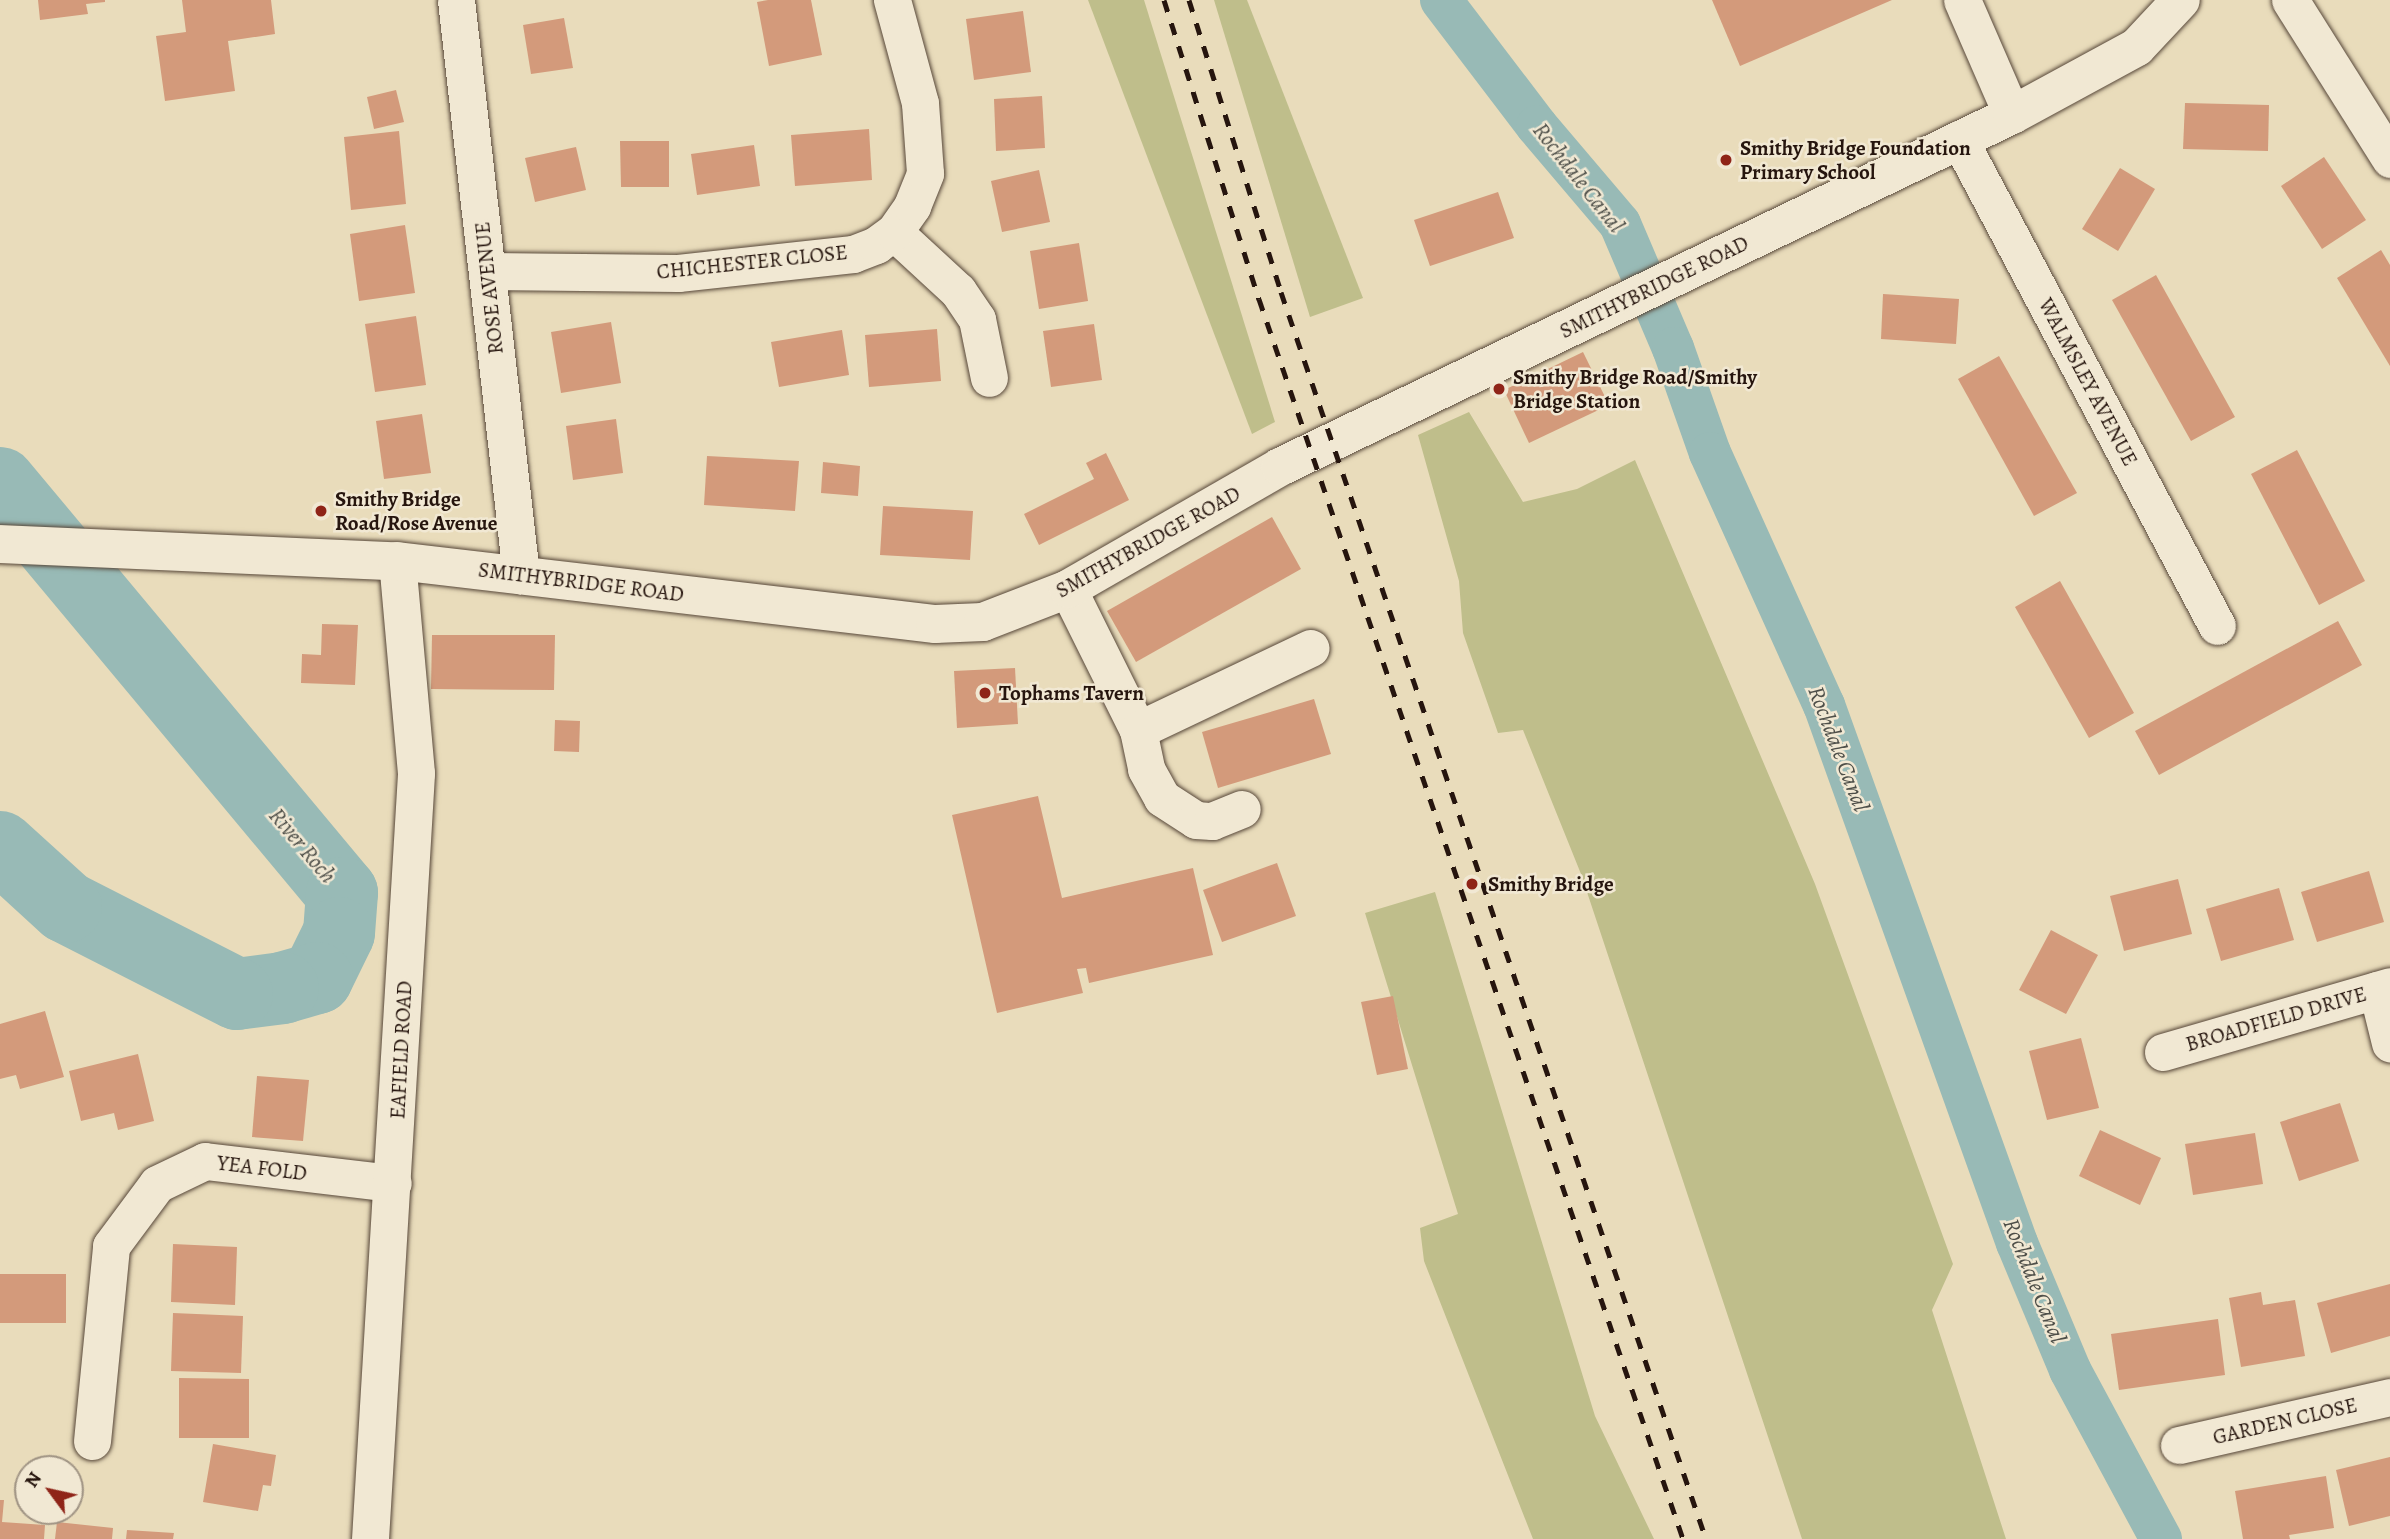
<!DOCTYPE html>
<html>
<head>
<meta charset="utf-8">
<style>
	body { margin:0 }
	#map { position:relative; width:2390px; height:1539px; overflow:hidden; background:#e9dcbb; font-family:Alegreya,serif }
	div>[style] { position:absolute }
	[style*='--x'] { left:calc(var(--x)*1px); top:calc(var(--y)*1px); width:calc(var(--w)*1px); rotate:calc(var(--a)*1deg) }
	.green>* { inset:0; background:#bfbe8b }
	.canal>* { height:42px; margin:-21px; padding:0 21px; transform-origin:21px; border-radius:21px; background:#98bab6 }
	.river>* { height:72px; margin:-36px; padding:0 36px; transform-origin:36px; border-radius:36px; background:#98bab6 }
	.building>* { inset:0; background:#d39a7b }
	.roads { filter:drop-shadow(0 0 2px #574739) drop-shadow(0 0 2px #574739) }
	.street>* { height:37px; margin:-18.5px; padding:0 18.5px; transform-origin:18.5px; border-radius:18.5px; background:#f1e8d3 }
	.secondary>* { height:38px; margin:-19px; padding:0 19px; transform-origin:19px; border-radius:19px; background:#f1e8d3 }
	.rail>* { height:5px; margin-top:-2.5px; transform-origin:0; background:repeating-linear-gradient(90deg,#26150e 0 12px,transparent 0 24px) }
	.dots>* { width:19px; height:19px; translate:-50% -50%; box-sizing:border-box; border:4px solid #f1e8d3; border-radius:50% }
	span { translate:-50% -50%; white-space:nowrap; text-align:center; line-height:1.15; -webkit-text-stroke:5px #f1e8d3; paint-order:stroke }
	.poi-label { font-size:21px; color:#26150e; font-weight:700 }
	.left { translate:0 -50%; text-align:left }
	.street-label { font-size:21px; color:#26150e }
	.water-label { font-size:23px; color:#4e4f49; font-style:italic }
	.north { position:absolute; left:14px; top:1455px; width:70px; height:70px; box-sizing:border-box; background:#f1e8d3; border:2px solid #a09484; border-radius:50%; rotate:303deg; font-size:19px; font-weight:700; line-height:28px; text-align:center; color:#26150e }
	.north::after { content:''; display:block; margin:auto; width:24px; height:32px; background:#8f2418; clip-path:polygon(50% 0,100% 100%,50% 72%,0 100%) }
</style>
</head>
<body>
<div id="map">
	<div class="green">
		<div style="clip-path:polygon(1088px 0,1144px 0,1275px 422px,1252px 434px)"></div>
		<div style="clip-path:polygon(1214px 0,1247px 0,1363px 298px,1310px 317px)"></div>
		<div style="clip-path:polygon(1469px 412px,1523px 502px,1577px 489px,1635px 460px,1815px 884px,1953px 1264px,1932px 1310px,2006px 1539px,1802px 1539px,1581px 874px,1523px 730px,1498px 733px,1463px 633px,1459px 581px,1418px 435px)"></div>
		<div style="clip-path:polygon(1435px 892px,1595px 1416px,1654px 1539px,1533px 1539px,1424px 1261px,1420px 1228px,1458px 1214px,1365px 913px)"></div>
	</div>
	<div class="canal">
		<div style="--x:1441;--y:0;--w:158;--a:52.7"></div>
		<div style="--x:1537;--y:126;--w:128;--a:49.7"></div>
		<div style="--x:1620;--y:224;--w:135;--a:66.9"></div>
		<div style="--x:1673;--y:348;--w:111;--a:70.6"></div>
		<div style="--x:1710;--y:453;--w:277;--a:65.7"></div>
		<div style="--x:1824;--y:705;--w:572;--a:70.27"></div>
		<div style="--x:2017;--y:1243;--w:138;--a:67.3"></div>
		<div style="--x:2070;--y:1370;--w:192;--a:61.7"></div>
	</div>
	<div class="river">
		<div style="--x:0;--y:483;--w:534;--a:50.17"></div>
		<div style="--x:342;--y:893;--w:40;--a:94.3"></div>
		<div style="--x:339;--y:933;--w:50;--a:116.1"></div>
		<div style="--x:317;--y:978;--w:35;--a:164"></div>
		<div style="--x:283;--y:988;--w:46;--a:172.6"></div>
		<div style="--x:237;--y:994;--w:192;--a:-153"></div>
		<div style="--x:66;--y:907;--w:89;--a:-137.7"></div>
	</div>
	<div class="building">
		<div style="clip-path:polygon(38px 0,105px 0,105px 2px,86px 4px,88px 14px,40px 20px)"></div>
		<div style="clip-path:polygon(182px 0,271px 0,275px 34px,228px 41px,235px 91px,165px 101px,156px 36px,186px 32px)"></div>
		<div style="clip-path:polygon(768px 0,811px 0,822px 55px,769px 66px,757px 2px)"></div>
		<div style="clip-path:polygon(1712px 0,1892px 0,1740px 66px)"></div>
		<div style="clip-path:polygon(1023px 11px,1031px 72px,974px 80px,966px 19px)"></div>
		<div style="clip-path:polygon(564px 18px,573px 68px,531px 74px,523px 25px)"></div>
		<div style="clip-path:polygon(396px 90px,404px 122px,374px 129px,367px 97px)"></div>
		<div style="clip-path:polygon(1042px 96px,1045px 148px,996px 151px,994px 99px)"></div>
		<div style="clip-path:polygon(2185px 103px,2269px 105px,2268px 151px,2183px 149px)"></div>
		<div style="clip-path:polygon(869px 129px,872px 180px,795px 186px,791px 135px)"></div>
		<div style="clip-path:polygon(399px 131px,406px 204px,351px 210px,344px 137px)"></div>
		<div style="clip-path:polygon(620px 141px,669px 141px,669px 187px,621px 187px)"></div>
		<div style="clip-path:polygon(754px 145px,760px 186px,697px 195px,691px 154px)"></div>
		<div style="clip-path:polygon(576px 147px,586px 190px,535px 202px,525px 158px)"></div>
		<div style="clip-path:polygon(2324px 157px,2366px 220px,2322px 249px,2281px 186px)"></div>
		<div style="clip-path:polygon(2120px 168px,2155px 189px,2118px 251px,2082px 229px)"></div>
		<div style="clip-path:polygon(1039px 170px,1050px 222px,1002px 232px,991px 181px)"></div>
		<div style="clip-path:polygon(1498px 192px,1514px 238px,1430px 266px,1414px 220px)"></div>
		<div style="clip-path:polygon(405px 225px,415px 293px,359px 301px,350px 234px)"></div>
		<div style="clip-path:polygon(1079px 243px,1088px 301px,1039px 309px,1030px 251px)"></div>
		<div style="clip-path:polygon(2381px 250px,2390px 265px,2390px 366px,2337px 278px)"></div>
		<div style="clip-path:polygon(2156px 275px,2235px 417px,2191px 441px,2112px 300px)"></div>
		<div style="clip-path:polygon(1883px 294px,1959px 299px,1956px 344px,1881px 339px)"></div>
		<div style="clip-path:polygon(416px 316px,426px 385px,375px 392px,365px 324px)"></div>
		<div style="clip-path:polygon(611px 322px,621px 383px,561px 393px,551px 332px)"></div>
		<div style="clip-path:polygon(1094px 324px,1102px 380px,1051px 387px,1043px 331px)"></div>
		<div style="clip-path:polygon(937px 329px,941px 381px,869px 387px,865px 335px)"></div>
		<div style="clip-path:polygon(842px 330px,849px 375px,779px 387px,771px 342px)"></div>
		<div style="clip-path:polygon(1583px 352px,1609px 405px,1529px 443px,1504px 390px)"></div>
		<div style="clip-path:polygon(1999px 356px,2077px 493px,2034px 516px,1958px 379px)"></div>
		<div style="clip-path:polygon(422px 414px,431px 473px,384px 479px,376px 421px)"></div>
		<div style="clip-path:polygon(616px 419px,623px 473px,573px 480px,566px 426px)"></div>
		<div style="clip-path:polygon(2297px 450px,2365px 581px,2319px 605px,2251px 474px)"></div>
		<div style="clip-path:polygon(1106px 453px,1129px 500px,1039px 545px,1024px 514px,1094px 479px,1086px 463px)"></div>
		<div style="clip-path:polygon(707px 456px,799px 461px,795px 511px,704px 505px)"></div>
		<div style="clip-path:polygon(823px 462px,860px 466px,858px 496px,821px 493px)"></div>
		<div style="clip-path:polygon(883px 506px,973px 511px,970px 560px,880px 555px)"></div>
		<div style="clip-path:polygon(1272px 517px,1301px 569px,1136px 662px,1107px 611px)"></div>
		<div style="clip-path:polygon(2060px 581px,2134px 713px,2089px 738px,2015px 607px)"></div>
		<div style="clip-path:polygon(2338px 621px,2362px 665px,2159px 775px,2135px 731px)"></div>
		<div style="clip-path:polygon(322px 624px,358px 625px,355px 685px,301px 683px,302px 654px,321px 655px)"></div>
		<div style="clip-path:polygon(432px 635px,555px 635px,554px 690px,431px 689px)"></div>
		<div style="clip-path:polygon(1015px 668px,1018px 724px,957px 728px,954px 671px)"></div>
		<div style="clip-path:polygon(1314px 699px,1331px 754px,1218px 788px,1202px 732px)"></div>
		<div style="clip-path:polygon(555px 720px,580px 721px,579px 752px,554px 751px)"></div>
		<div style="clip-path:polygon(1038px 796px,1062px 898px,1193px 868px,1213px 955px,1089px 983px,1086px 968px,1077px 969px,1083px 993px,997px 1013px,952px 815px)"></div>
		<div style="clip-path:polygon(1277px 863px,1296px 916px,1222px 942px,1203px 890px)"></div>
		<div style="clip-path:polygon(2369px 871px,2384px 922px,2317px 942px,2301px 892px)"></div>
		<div style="clip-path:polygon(2178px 879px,2192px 934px,2124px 951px,2110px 896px)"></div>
		<div style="clip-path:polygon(2279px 888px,2294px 940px,2221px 961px,2206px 909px)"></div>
		<div style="clip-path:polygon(2051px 930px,2098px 955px,2066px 1014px,2019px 990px)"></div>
		<div style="clip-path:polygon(1393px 996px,1408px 1069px,1377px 1075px,1361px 1002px)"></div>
		<div style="clip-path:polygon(45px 1011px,64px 1077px,20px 1089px,16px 1075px,0 1079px,0 1024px)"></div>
		<div style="clip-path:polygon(2081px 1038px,2099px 1108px,2047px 1120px,2029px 1051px)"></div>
		<div style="clip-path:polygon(138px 1054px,154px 1121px,118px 1130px,114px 1113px,81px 1121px,69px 1071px)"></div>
		<div style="clip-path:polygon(257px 1076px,309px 1080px,303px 1141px,252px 1137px)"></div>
		<div style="clip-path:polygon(2340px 1103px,2359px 1161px,2299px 1181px,2280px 1122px)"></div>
		<div style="clip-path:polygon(2100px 1130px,2161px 1158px,2140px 1205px,2079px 1176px)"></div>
		<div style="clip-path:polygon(2255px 1133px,2263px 1184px,2193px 1195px,2185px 1144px)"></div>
		<div style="clip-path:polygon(173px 1244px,237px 1247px,235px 1305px,171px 1302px)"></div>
		<div style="clip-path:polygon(0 1274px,66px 1274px,66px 1323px,0 1323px)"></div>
		<div style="clip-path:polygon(2390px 1284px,2390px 1336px,2331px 1353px,2317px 1303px)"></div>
		<div style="clip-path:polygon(2261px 1292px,2263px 1305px,2295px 1300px,2305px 1356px,2241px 1367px,2229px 1298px)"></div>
		<div style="clip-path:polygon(173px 1313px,243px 1316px,241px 1373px,171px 1371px)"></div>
		<div style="clip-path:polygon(2218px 1319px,2225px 1375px,2119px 1390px,2111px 1334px)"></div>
		<div style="clip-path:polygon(179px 1378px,249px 1379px,249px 1438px,179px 1438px)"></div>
		<div style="clip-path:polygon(213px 1444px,276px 1455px,271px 1486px,263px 1485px,258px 1511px,203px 1502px)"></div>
		<div style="clip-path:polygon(2390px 1457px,2390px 1516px,2349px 1526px,2336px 1470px)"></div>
		<div style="clip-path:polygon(2326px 1476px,2334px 1528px,2289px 1535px,2290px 1539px,2243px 1539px,2235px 1491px)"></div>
		<div style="clip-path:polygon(0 1500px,4px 1500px,2px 1522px,45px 1525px,44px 1539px,0 1539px)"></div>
		<div style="clip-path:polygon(57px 1522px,113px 1528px,112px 1539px,55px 1539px)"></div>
		<div style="clip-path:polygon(127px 1530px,174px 1533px,173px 1539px,126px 1539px)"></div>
	</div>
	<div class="roads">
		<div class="street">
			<div style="--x:456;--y:0;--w:579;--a:83.55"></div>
			<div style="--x:1962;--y:0;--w:125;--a:66.5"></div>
			<div style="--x:2290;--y:0;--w:188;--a:57.8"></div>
			<div style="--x:1959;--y:139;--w:551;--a:62.09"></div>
			<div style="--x:894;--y:232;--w:87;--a:42.7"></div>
			<div style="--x:958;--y:291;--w:34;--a:56"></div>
			<div style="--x:977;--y:319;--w:60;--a:78.5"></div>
			<div style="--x:487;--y:271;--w:191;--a:0.6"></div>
			<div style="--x:678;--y:273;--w:176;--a:-6.2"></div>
			<div style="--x:853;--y:254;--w:25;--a:-21"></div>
			<div style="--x:876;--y:245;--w:22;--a:-36"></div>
			<div style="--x:894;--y:232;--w:32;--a:-55"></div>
			<div style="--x:912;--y:206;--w:35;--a:-68"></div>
			<div style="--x:925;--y:173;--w:70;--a:-94.1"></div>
			<div style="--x:920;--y:103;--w:107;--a:-105.2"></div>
			<div style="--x:1068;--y:589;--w:157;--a:63.6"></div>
			<div style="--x:1138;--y:730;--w:40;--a:78"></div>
			<div style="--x:1146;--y:769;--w:33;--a:61"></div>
			<div style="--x:1162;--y:798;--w:40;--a:32.9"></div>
			<div style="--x:1196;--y:820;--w:16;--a:4"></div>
			<div style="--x:1212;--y:821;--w:32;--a:-22"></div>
			<div style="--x:1138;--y:730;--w:191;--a:-25.4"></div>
			<div style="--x:2377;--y:990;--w:55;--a:76.2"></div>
			<div style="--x:2163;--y:1052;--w:236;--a:-16.2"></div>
			<div style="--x:92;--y:1441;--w:196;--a:-84.4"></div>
			<div style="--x:111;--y:1246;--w:77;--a:-53.4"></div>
			<div style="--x:157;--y:1184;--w:53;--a:-25.6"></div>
			<div style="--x:205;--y:1161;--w:189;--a:6.7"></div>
			<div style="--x:2179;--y:1445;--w:216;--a:-12.8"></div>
			<div style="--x:370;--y:1539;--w:767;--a:-86.56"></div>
			<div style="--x:416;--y:773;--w:213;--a:-95.1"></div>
		</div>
		<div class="secondary">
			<div style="--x:0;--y:544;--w:397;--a:2.5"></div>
			<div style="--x:397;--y:561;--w:542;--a:6.68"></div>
			<div style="--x:935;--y:624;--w:48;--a:-2.4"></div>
			<div style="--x:983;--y:622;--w:91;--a:-21.2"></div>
			<div style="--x:1068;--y:589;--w:245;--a:-29.9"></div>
			<div style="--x:1280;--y:467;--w:812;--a:-25.68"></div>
			<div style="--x:2012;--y:115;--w:142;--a:-28.5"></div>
			<div style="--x:2137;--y:47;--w:64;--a:-46.9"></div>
		</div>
	</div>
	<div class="rail">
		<div style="--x:1164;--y:0;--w:314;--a:72.4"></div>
		<div style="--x:1259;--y:299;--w:1310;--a:71.12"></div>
		<div style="--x:1189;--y:0;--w:306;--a:72.5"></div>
		<div style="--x:1281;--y:292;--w:1317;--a:71.18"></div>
	</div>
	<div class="dots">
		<div style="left:1726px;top:160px;background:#8f2418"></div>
		<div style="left:1499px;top:389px;background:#8f2418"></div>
		<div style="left:321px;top:511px;background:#8f2418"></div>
		<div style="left:985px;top:693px;background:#8f2418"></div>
		<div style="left:1472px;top:884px;background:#8f2418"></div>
	</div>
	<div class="poi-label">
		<span class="left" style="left:1740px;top:160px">Smithy Bridge Foundation<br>Primary School</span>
		<span class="left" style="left:1513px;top:389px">Smithy Bridge Road/Smithy<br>Bridge Station</span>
		<span class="left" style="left:335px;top:511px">Smithy Bridge<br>Road/Rose Avenue</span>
		<span class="left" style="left:999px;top:693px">Tophams Tavern</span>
		<span class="left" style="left:1488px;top:884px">Smithy Bridge</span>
	</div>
	<div class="street-label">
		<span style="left:752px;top:262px;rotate:-6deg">CHICHESTER CLOSE</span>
		<span style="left:1654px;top:287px;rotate:-26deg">SMITHYBRIDGE ROAD</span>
		<span style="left:489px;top:288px;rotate:-96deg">ROSE AVENUE</span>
		<span style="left:2088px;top:382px;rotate:62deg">WALMSLEY AVENUE</span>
		<span style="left:1148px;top:542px;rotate:-29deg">SMITHYBRIDGE ROAD</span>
		<span style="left:581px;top:582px;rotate:7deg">SMITHYBRIDGE ROAD</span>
		<span style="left:2276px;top:1019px;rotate:-16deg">BROADFIELD DRIVE</span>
		<span style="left:401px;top:1050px;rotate:-87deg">EAFIELD ROAD</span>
		<span style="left:262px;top:1168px;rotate:7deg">YEA FOLD</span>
		<span style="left:2285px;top:1421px;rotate:-13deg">GARDEN CLOSE</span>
	</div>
	<div class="water-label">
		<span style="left:1578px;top:178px;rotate:52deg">Rochdale Canal</span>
		<span style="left:1838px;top:749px;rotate:69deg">Rochdale Canal</span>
		<span style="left:302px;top:846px;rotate:50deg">River Roch</span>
		<span style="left:2034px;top:1281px;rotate:68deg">Rochdale Canal</span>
	</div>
	<div class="north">N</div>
</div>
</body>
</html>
